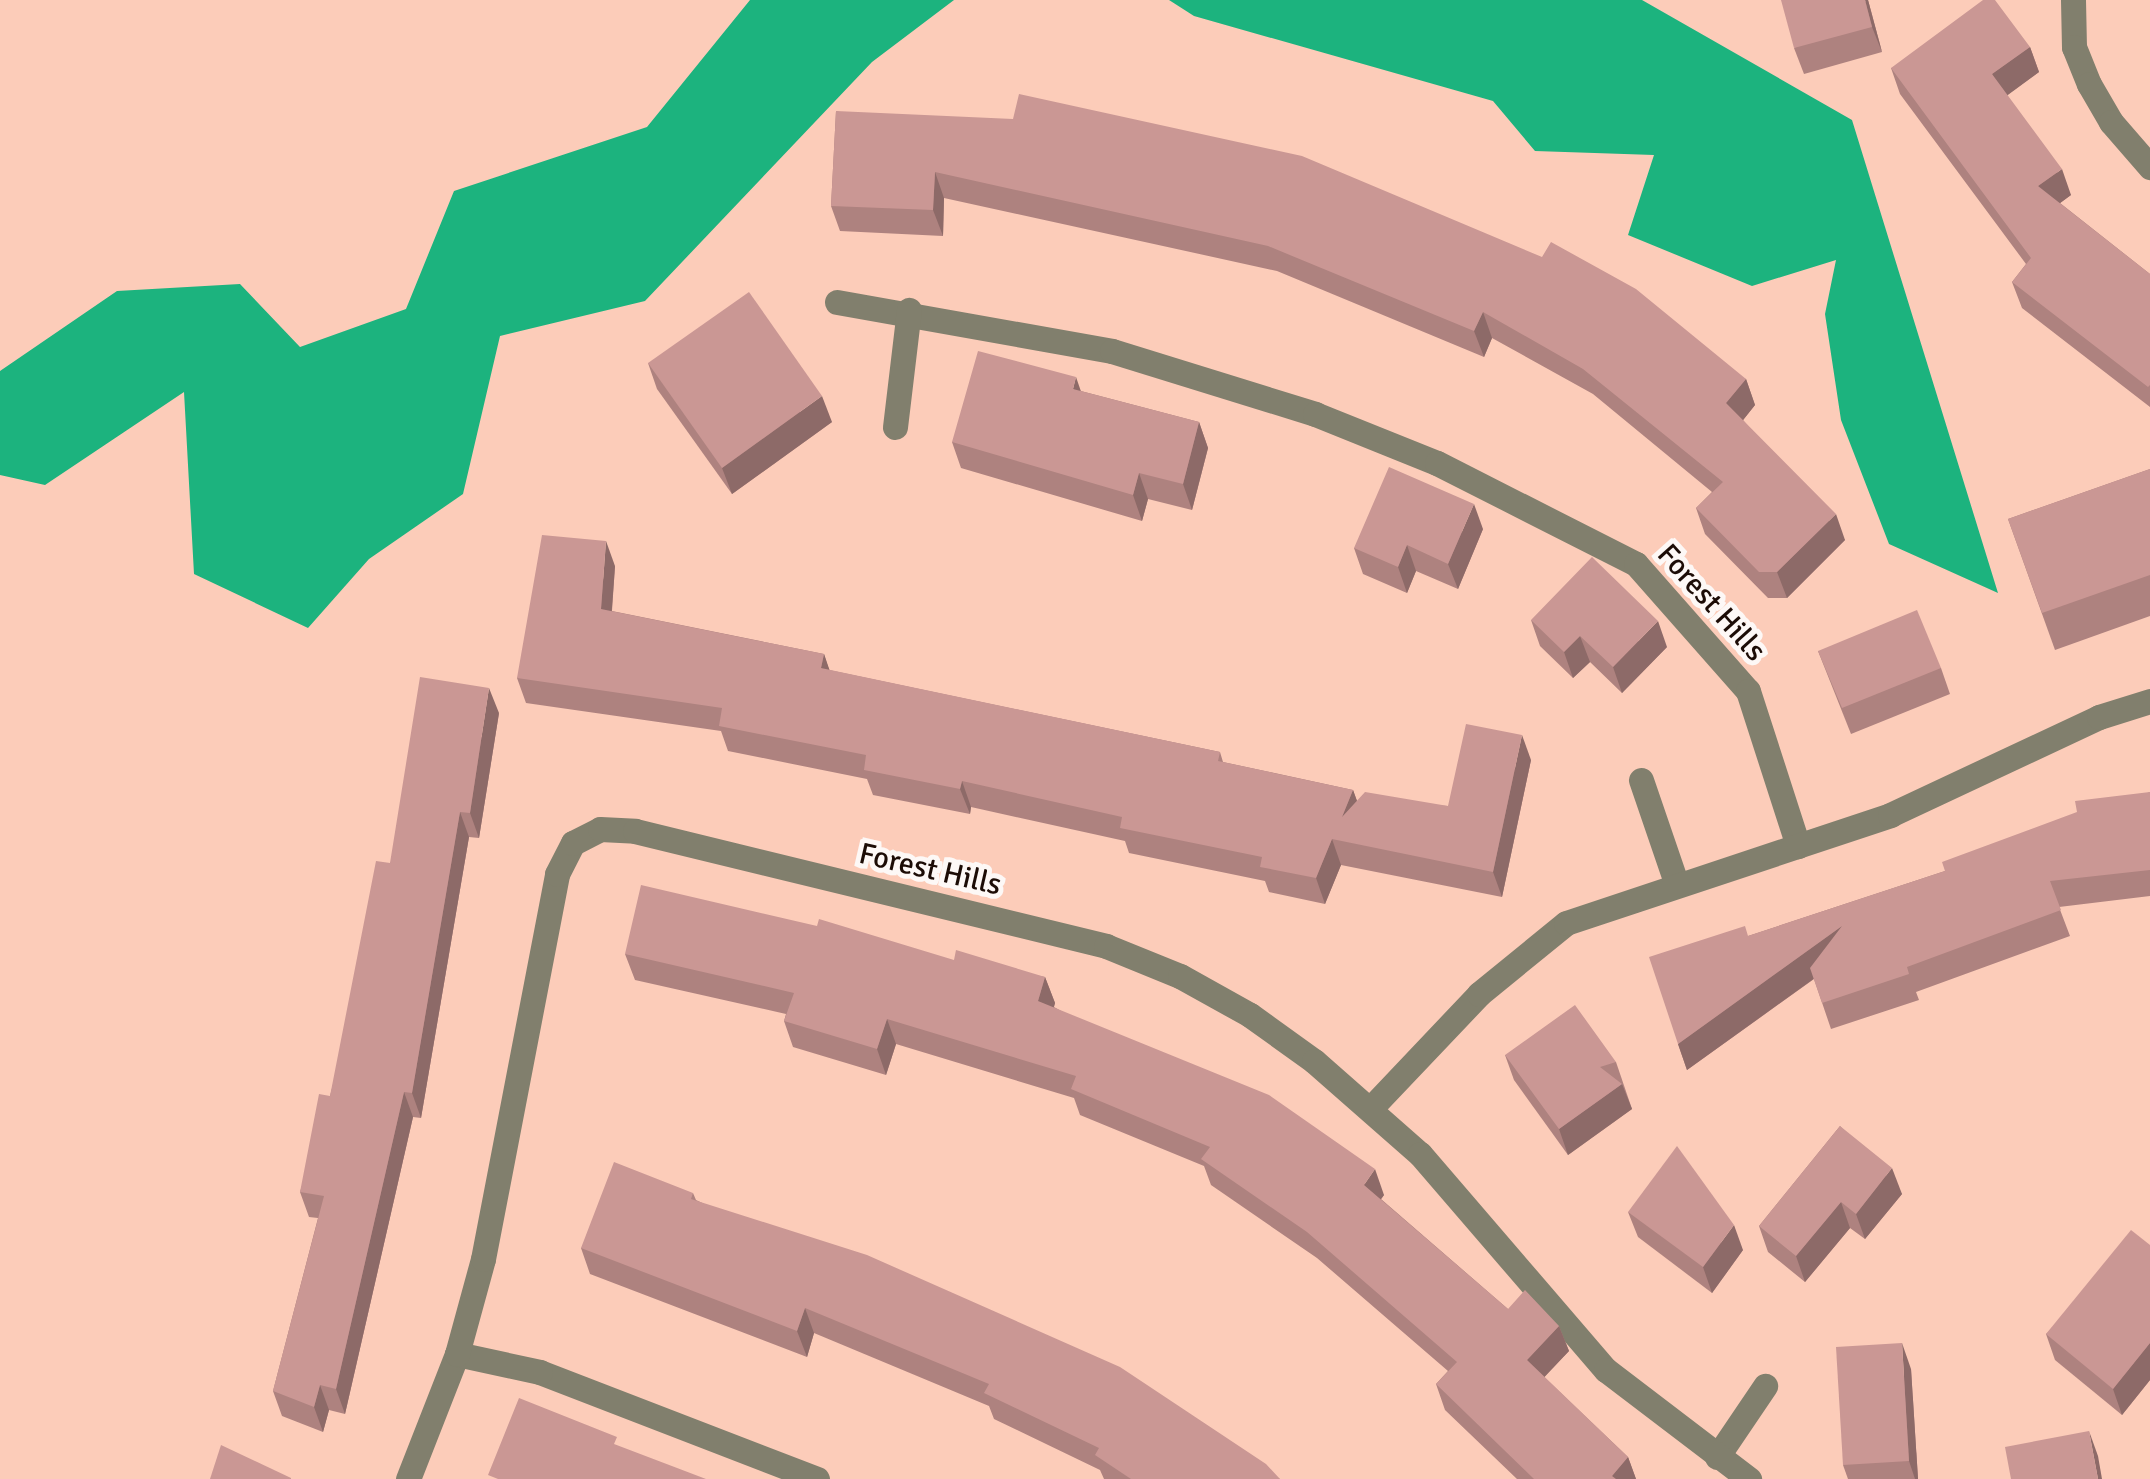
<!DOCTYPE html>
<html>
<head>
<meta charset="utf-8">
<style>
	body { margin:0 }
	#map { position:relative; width:2150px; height:1479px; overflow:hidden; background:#fcccb9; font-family:Signika,sans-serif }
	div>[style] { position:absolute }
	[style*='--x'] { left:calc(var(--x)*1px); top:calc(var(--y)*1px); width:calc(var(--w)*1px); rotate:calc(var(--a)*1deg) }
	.forest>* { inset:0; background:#1cb37e }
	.street>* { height:25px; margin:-12.5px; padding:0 12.5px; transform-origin:12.5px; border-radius:12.5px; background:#817f6d }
	.wall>* { inset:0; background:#ae827f }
	.shaded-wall>* { inset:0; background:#8d6a68 }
	.building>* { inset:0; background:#ca9794 }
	span { translate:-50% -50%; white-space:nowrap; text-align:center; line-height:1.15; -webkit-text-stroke:10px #fdf8f6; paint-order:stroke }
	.street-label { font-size:30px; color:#1c0c06 }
</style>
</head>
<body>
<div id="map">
	<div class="forest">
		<div style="clip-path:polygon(750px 0,954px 0,872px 62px,645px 301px,500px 336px,463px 494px,369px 559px,308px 628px,194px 574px,184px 392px,45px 485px,0 475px,0 371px,117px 291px,240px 284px,300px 347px,406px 309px,454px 191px,647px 127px)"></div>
		<div style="clip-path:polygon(1169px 0,1642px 0,1852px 120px,1998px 593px,1889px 544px,1841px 420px,1825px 314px,1836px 260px,1752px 286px,1628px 235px,1654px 155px,1535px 151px,1493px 101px,1194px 16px)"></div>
	</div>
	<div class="street">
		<div style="--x:2073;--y:0;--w:47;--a:88.8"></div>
		<div style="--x:2074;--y:47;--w:40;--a:68"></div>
		<div style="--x:2089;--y:84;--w:44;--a:59.9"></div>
		<div style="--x:2111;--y:122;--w:60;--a:49.1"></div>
		<div style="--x:837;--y:302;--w:279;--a:10.1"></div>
		<div style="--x:1112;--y:351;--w:213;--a:17.2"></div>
		<div style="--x:1315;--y:414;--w:131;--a:21.9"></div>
		<div style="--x:1437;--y:463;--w:223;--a:26.9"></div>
		<div style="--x:1636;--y:564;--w:169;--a:48.6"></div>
		<div style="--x:1748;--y:691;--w:163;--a:72.1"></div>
		<div style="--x:895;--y:427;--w:118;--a:-83.2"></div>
		<div style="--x:1641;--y:780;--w:108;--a:71.1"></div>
		<div style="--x:1371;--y:1108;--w:157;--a:-46.5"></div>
		<div style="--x:1479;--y:994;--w:112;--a:-39.2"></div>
		<div style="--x:1566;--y:923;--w:342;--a:-18.4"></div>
		<div style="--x:1890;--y:815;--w:231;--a:-25.1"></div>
		<div style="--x:2099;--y:717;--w:53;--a:-17.4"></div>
		<div style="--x:1717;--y:1457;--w:86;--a:-55.9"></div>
		<div style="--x:408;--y:1479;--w:134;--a:-68.6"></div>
		<div style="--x:817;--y:1479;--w:297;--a:-158.9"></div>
		<div style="--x:540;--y:1372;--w:85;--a:-167.8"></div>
		<div style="--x:457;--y:1354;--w:98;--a:-74.7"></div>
		<div style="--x:483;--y:1259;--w:392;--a:-79.1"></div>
		<div style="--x:557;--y:874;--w:35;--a:-63"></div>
		<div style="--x:573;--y:843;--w:30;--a:-27"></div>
		<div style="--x:600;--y:829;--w:35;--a:3"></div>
		<div style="--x:635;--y:831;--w:485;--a:13.7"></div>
		<div style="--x:1106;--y:946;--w:80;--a:22.1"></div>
		<div style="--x:1180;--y:976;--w:80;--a:29.1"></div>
		<div style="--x:1250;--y:1015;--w:79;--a:35.7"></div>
		<div style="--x:1314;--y:1061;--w:141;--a:41.3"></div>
		<div style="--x:1420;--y:1154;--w:285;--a:49.3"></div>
		<div style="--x:1606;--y:1370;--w:180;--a:37.3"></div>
	</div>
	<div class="wall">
		<div style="clip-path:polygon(1868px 0,1882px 52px,1804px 74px,1794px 48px)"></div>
		<div style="clip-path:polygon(2030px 47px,2039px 72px,2007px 95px,2071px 195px,2060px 203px,2150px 274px,2150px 407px,2022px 308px,2012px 282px,2026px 264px,1900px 94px,1891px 68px)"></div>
		<div style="clip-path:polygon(836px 111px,1746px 379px,1755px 405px,1743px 420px,1845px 540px,1787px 598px,1768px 598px,1705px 534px,1696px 508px,1712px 492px,1593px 394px,1492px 338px,1484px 357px,1277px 271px,944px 198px,943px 236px,840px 231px,831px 206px)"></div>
		<div style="clip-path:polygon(648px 363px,832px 422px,732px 494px,657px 389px)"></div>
		<div style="clip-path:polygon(1081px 391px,1199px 422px,1208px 448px,1192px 510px,1148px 499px,1142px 521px,961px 468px,952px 442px)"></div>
		<div style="clip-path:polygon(2150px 469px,2150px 616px,2055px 650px,2008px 519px)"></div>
		<div style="clip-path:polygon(1483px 529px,1458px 589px,1416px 571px,1407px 593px,1363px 574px,1354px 548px)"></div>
		<div style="clip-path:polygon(615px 566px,612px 611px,824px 654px,829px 670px,1220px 752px,1223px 762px,1353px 790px,1357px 801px,1448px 806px,1531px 760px,1502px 897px,1341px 865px,1325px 904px,1269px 892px,1265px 881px,1129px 853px,1125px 841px,971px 807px,970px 814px,873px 795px,867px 779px,728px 751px,721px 731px,526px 703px,517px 678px)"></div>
		<div style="clip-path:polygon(1531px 620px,1667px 647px,1622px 693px,1590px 662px,1573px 678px,1540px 646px)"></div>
		<div style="clip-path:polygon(1818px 651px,1941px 668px,1950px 694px,1851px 734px)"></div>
		<div style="clip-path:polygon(499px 713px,479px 838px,469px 837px,421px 1118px,413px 1117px,345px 1414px,329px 1410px,323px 1432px,282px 1416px,273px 1391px,318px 1218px,309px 1217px,300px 1192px,330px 1096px,390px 863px)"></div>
		<div style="clip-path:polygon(2150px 792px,2150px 896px,2059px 907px,2070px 936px,1916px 992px,1919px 1000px,1831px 1029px,1814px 979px,1687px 1070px,1678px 1044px,1748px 936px,1945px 871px)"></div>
		<div style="clip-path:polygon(625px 954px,954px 960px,1045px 977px,1055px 1003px,1054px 1007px,1384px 1195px,1381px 1199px,1508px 1309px,1559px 1326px,1569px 1351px,1544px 1377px,1628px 1457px,1636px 1479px,1517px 1479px,1445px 1410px,1436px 1384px,1448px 1371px,1317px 1258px,1211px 1185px,1204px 1166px,1080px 1115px,1074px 1098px,896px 1044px,886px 1075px,793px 1047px,784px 1021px,786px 1014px,635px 980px)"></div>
		<div style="clip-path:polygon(1505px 1055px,1616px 1062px,1632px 1109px,1568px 1155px,1514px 1080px)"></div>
		<div style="clip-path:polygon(1840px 1126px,1902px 1194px,1865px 1239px,1850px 1228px,1805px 1282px,1768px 1252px,1759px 1226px)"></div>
		<div style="clip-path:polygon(693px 1193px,696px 1200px,1280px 1479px,1104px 1479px,1100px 1470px,994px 1419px,989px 1406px,814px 1333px,807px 1357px,590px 1274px,581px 1248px)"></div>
		<div style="clip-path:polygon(1628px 1212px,1743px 1250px,1712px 1293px,1638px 1237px)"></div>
		<div style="clip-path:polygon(2150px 1245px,2150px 1380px,2122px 1415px,2055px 1360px,2046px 1334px)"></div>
		<div style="clip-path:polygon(1911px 1369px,1918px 1479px,1848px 1479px,1843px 1465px)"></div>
	</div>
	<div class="shaded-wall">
		<div style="clip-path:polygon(1865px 0,1868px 0,1882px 52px,1872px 27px)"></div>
		<div style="clip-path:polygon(2030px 47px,2039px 72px,2001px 100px,1992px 74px)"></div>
		<div style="clip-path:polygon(2062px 169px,2071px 195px,2048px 212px,2038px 186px)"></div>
		<div style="clip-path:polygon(935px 172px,944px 198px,943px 236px,933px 210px)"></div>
		<div style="clip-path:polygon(1483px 312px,1492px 338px,1484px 357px,1474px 331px)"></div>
		<div style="clip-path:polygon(1076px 377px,1085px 403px,1073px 389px)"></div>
		<div style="clip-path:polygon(1746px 379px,1755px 405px,1736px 429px,1726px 403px)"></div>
		<div style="clip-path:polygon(822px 396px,832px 422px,732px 494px,722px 468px)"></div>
		<div style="clip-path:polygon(1199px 422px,1208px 448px,1192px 510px,1183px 484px)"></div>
		<div style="clip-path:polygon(1139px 473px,1148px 499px,1142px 521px,1133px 495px)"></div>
		<div style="clip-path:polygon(1474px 504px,1483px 529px,1458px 589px,1448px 564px)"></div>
		<div style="clip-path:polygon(1836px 514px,1845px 540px,1787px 598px,1777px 572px)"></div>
		<div style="clip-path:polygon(606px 541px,615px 566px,610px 634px,601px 609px)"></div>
		<div style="clip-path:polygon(1407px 545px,1416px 571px,1407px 593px,1398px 567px)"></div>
		<div style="clip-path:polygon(1658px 621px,1667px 647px,1622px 693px,1613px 667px)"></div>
		<div style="clip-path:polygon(1580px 636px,1590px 662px,1573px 678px,1564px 652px)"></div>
		<div style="clip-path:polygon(824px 654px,833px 680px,821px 668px)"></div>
		<div style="clip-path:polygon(489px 688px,499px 713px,479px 838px,470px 813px)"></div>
		<div style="clip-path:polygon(1522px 735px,1531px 760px,1502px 897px,1493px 872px)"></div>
		<div style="clip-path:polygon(962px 781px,971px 807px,970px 814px,960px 789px)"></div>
		<div style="clip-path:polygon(1353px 790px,1362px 815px,1342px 817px)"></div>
		<div style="clip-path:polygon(460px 812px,469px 837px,421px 1118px,412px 1093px)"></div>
		<div style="clip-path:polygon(1332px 839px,1341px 865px,1325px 904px,1316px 878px)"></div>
		<div style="clip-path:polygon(1842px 926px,1851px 952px,1687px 1070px,1678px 1044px)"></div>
		<div style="clip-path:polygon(1045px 977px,1055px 1003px,1048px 1026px,1038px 1001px)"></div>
		<div style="clip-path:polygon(887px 1019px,896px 1044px,886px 1075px,877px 1049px)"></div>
		<div style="clip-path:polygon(1622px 1084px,1632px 1109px,1568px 1155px,1559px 1129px)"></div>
		<div style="clip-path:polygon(404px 1092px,413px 1117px,345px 1414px,336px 1389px)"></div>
		<div style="clip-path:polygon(1892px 1168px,1902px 1194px,1865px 1239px,1856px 1214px)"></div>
		<div style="clip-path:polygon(1375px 1169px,1384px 1195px,1373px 1210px,1364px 1185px)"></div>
		<div style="clip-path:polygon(1841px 1202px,1850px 1228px,1805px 1282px,1796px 1256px)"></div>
		<div style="clip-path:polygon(1734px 1225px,1743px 1250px,1712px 1293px,1703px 1267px)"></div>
		<div style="clip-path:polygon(805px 1308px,814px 1333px,807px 1357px,797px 1331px)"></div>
		<div style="clip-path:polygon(1559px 1326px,1569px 1351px,1536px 1386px,1527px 1360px)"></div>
		<div style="clip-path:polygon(1902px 1343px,1911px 1369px,1918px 1479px,1915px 1479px,1909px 1461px)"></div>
		<div style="clip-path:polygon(2150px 1343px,2150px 1380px,2122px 1415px,2113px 1389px)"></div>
		<div style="clip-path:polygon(320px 1385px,329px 1410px,323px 1432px,314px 1407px)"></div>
		<div style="clip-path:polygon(2089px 1431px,2098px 1456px,2102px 1479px,2098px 1479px)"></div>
		<div style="clip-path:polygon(1628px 1457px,1636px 1479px,1613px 1479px,1612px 1476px)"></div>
	</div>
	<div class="building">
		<div style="clip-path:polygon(1781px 0,1865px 0,1872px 27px,1794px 48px)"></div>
		<div style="clip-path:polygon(1983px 0,1995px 0,2030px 47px,1992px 74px,2062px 169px,2038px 186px,2150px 274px,2150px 385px,2148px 387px,2012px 282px,2031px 258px,1891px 68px)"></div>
		<div style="clip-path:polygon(1019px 94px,1302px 156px,1542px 257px,1551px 242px,1636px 289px,1746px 379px,1726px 403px,1836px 514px,1777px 572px,1759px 572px,1696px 508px,1723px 482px,1583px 369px,1483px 312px,1474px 331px,1268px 246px,935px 172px,933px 210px,831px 206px,836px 111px,1013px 119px)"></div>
		<div style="clip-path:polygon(749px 292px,822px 396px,722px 468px,648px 363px)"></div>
		<div style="clip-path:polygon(978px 351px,1076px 377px,1073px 389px,1199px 422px,1183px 484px,1139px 473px,1133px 495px,952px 442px)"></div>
		<div style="clip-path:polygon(1389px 467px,1474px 504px,1448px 564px,1407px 545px,1398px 567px,1354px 548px)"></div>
		<div style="clip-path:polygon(2150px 469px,2150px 575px,2042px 613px,2008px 519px)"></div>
		<div style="clip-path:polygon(542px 535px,606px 541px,601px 609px,824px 654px,821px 668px,1220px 752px,1218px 761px,1353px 790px,1342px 817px,1365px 792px,1448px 806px,1466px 724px,1522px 735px,1493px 872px,1332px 839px,1316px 878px,1260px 867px,1262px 857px,1120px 828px,1122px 817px,962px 781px,960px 789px,864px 770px,866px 755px,719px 726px,722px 708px,517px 678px)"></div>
		<div style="clip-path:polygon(1592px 557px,1658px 621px,1613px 667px,1580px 636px,1564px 652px,1531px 620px)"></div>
		<div style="clip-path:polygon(1917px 610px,1941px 668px,1842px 708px,1818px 651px)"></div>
		<div style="clip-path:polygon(420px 677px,489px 688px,470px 813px,460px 812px,412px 1093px,404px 1092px,336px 1389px,320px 1385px,314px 1407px,273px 1391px,324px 1196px,300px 1192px,319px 1094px,330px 1096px,376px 861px,390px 863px)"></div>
		<div style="clip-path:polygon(2150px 792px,2150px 870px,2050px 881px,2061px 910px,1907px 967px,1909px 974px,1822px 1003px,1810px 968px,1842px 926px,1678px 1044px,1649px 957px,1745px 926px,1748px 936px,1945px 871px,1942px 862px,2077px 812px,2075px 801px)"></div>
		<div style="clip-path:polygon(641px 885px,817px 926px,819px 919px,954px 960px,956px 950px,1045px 977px,1038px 1001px,1269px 1095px,1375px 1169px,1364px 1185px,1508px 1309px,1525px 1290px,1559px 1326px,1527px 1360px,1628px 1457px,1612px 1476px,1616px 1479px,1534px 1479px,1436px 1384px,1457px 1362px,1307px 1232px,1201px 1159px,1210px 1147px,1071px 1089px,1076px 1076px,887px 1019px,877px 1049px,784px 1021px,794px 993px,625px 954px)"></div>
		<div style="clip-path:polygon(1575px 1005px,1616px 1062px,1600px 1067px,1622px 1084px,1559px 1129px,1505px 1055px)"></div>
		<div style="clip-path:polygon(1840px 1126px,1892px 1168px,1856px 1214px,1841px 1202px,1796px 1256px,1759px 1226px)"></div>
		<div style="clip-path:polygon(1677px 1146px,1734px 1225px,1703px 1267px,1628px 1212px)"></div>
		<div style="clip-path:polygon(614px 1162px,693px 1193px,691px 1199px,867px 1255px,1120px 1367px,1266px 1464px,1280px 1479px,1131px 1479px,1095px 1455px,1099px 1448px,984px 1393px,989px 1384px,805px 1308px,797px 1331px,581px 1248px)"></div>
		<div style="clip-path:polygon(2131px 1230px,2150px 1245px,2150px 1343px,2113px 1389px,2046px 1334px)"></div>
		<div style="clip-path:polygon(1902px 1343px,1909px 1461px,1843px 1465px,1836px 1347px)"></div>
		<div style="clip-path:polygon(519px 1398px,617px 1437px,614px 1444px,706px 1479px,498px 1479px,488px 1475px)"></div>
		<div style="clip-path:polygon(2089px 1431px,2098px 1479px,2011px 1479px,2005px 1447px)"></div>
		<div style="clip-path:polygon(221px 1445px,291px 1478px,291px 1479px,210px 1479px)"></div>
	</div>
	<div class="street-label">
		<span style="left:1711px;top:603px;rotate:48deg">Forest Hills</span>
		<span style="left:930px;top:870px;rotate:13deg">Forest Hills</span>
	</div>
</div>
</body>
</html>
